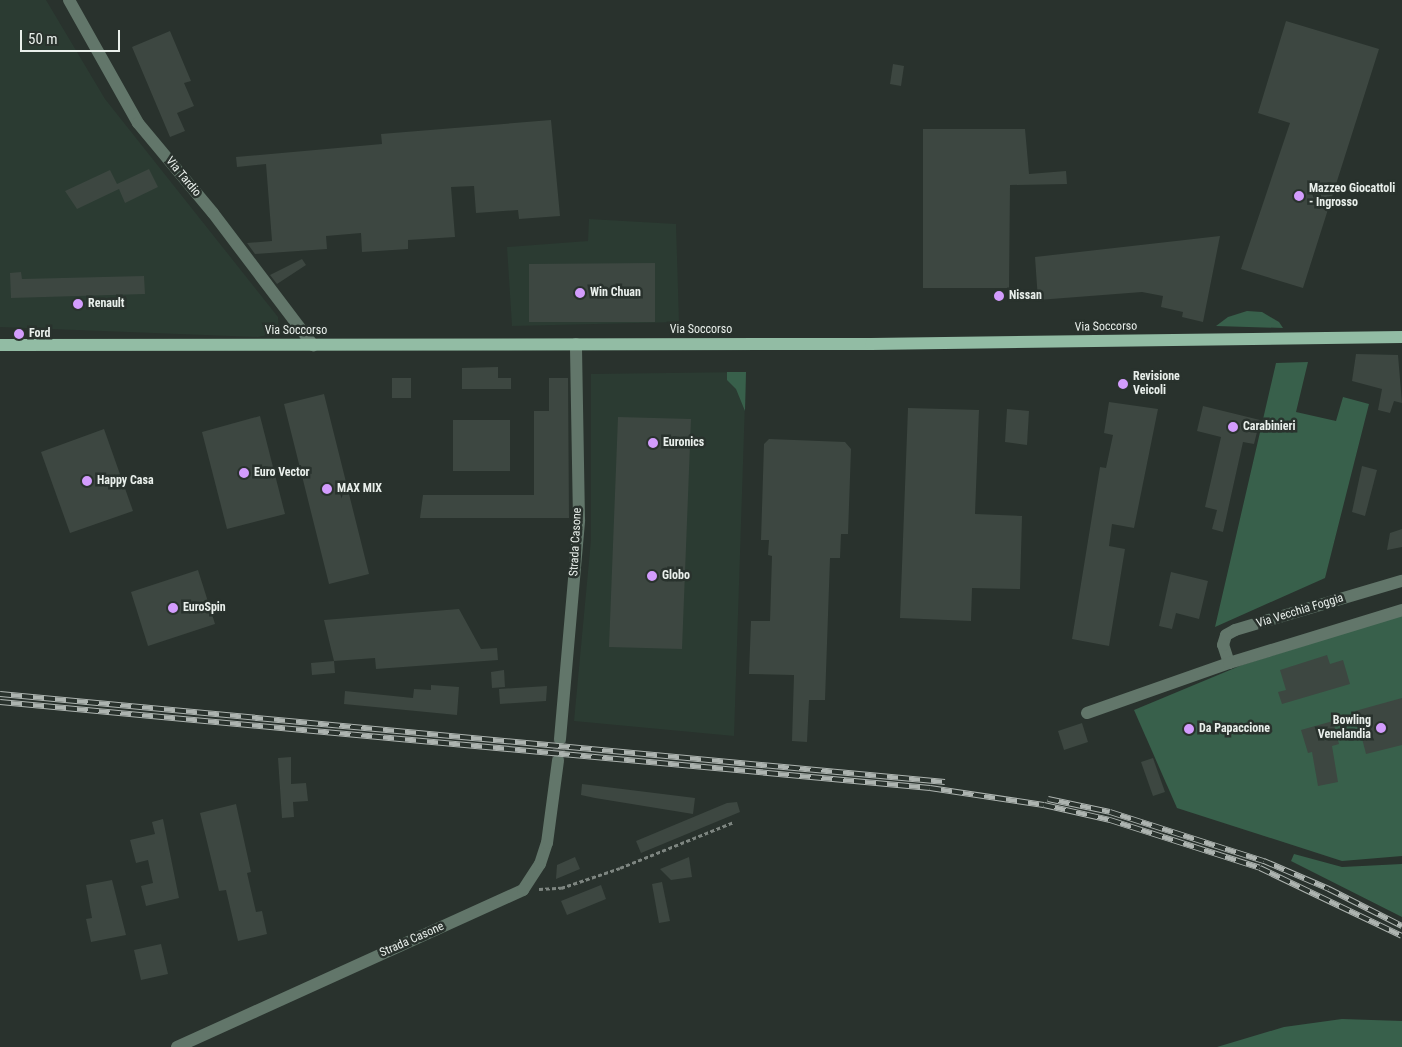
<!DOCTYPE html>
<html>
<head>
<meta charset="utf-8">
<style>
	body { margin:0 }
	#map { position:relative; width:1402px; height:1047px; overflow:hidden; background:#29322d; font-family:"Roboto Condensed",sans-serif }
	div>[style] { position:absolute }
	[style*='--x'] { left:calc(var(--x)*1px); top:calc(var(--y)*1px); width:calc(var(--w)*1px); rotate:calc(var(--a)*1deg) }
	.built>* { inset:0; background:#2b3b32 }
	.green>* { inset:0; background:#38604b }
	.building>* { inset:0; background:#3d4741 }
	.minor-tunnel>* { height:12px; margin-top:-6px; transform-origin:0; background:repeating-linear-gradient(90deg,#464e4a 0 12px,transparent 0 18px) }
	.path>* { height:2.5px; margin-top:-1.25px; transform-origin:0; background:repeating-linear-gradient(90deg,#7d8580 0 4px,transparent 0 6.5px) }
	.minor>* { height:12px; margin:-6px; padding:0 6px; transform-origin:6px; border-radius:6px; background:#62766a }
	.major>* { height:12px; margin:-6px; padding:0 6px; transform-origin:6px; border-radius:6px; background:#92bca4 }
	.rail>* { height:5.5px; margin-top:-2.75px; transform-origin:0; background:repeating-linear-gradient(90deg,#29322d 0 11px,#adb4b0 0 22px); box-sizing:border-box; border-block:1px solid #adb4b0 }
	.dots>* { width:14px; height:14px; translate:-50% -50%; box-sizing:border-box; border:2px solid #29322d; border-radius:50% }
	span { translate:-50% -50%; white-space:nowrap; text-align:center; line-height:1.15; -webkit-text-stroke:5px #29322d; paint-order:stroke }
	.street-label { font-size:12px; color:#e9efeb }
	.poi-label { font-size:12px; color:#e9efeb; font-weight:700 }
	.left { translate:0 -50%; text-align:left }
	.right { translate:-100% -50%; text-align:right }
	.scale { position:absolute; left:20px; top:30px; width:100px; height:22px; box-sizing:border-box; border:2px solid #e9efeb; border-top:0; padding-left:6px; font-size:15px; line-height:18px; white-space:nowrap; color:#e9efeb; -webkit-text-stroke:4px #29322d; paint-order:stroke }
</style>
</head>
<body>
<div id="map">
	<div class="built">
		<div style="clip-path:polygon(0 0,46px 0,105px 99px,278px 317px,279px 333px,258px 337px,0 327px)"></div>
		<div style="clip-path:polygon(589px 219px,676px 224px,679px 322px,512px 326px,507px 247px,588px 241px)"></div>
		<div style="clip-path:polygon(746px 372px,734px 736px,574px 721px,591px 540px,591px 374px)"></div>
	</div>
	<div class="green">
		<div style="clip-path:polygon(1247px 311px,1262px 312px,1279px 322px,1283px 328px,1216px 326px,1228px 317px)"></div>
		<div style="clip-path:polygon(1308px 362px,1296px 412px,1336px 421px,1343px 397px,1369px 404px,1325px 578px,1215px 627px,1276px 363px)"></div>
		<div style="clip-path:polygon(727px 372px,746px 372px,745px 411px,736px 389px,727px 380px)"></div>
		<div style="clip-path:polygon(1402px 615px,1402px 856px,1342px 861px,1177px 808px,1134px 710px,1242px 665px)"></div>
		<div style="clip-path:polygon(1294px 854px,1342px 867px,1402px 864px,1402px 917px,1291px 861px)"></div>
		<div style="clip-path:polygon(1342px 1019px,1402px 1021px,1402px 1047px,1217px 1047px,1284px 1027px)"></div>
	</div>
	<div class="building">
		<div style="clip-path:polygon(1286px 21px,1379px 49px,1303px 288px,1241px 269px,1290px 123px,1258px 113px)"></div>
		<div style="clip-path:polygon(170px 31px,191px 81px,184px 83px,194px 106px,177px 113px,185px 131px,170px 137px,132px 47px)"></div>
		<div style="clip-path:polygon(893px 64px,904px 66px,901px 86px,890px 84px)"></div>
		<div style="clip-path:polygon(551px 120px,560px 216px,519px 219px,518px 210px,476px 213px,474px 186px,451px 187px,455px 237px,408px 240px,408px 249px,362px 252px,361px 233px,326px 236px,327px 249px,255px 254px,247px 243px,272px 241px,266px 164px,237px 167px,236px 157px,382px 144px,381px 134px)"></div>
		<div style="clip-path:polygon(923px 129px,1025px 129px,1029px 174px,1066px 171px,1067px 184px,1010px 185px,1009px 288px,923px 288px)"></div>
		<div style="clip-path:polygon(149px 169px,158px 187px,125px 203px,119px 189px,77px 209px,65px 191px,110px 170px,117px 184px)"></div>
		<div style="clip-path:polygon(1220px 236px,1203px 322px,1182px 317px,1183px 312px,1161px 307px,1163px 296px,1142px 292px,1038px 300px,1035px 257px)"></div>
		<div style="clip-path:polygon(302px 259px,306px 265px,277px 284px,270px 275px)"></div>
		<div style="clip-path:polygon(655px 263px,655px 322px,529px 322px,529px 264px)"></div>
		<div style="clip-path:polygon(21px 272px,22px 279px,144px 276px,145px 294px,11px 298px,10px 273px)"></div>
		<div style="clip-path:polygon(1356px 354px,1398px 355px,1402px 403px,1394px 401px,1390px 413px,1378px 410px,1382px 389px,1352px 381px)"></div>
		<div style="clip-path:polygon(498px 367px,498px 378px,511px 378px,511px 389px,462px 389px,462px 368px)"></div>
		<div style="clip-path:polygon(392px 378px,411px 378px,411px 398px,392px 398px)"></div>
		<div style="clip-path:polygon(549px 378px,568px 378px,569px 518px,420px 518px,423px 495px,534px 495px,534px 411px,549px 411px)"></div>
		<div style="clip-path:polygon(324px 394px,369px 574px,329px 584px,284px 404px)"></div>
		<div style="clip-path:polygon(1109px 402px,1158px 409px,1134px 528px,1112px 524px,1109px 546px,1125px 549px,1109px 646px,1072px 639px,1100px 467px,1106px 468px,1113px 435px,1104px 433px)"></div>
		<div style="clip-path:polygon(1203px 406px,1260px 420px,1254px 444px,1243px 442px,1223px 532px,1212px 529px,1217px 510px,1205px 507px,1221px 437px,1197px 431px)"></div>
		<div style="clip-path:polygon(908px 408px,979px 410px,975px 514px,1022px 516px,1020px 589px,972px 588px,971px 621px,900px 618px)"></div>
		<div style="clip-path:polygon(1007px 409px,1029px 411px,1027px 445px,1005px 442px)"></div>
		<div style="clip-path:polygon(260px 416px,285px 514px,227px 529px,202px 432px)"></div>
		<div style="clip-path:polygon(618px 417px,691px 419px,682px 649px,609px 647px)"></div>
		<div style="clip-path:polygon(453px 420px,510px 420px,510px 471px,453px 471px)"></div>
		<div style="clip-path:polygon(104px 429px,133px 511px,70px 533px,41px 452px)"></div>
		<div style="clip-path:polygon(769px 439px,845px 442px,851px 449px,848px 534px,841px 534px,840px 558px,830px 558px,825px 700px,809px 700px,807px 742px,792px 741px,794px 675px,749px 674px,751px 621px,770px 621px,772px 556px,768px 555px,769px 540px,761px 540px,764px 444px)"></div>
		<div style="clip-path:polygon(1362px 466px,1377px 470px,1365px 516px,1352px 512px)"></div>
		<div style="clip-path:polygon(1402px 529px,1402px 547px,1387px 550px,1390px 533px)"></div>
		<div style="clip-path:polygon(198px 570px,215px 624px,148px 646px,131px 592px)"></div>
		<div style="clip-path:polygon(1171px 572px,1208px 581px,1199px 619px,1176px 613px,1172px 629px,1159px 626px)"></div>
		<div style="clip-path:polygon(459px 609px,481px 649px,497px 648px,498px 660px,376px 669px,375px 658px,334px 661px,324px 620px)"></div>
		<div style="clip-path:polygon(1327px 655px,1330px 664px,1343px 660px,1350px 684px,1282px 704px,1278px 692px,1286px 690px,1280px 670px)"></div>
		<div style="clip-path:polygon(334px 661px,335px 673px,312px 675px,311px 663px)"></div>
		<div style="clip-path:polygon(504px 670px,505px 687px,492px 688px,491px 672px)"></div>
		<div style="clip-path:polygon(431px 685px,459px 687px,457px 715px,344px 704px,345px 691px,413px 698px,414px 689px,431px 690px)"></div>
		<div style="clip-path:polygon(547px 686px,546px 701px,500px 704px,499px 689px)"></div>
		<div style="clip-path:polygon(1402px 698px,1402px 745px,1366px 754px,1355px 711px)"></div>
		<div style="clip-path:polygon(1333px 721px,1339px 744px,1332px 746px,1338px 782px,1318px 786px,1312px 752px,1308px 753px,1301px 730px)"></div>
		<div style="clip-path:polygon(1082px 723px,1088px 742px,1064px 750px,1058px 731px)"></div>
		<div style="clip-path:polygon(291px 757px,291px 784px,306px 783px,308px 801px,293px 802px,294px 817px,282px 818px,278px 758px)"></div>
		<div style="clip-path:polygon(1153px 758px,1165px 792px,1153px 796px,1141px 762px)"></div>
		<div style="clip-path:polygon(582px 784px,695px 798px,693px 814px,595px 798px,581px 795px)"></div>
		<div style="clip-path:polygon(737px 802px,740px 812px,641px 853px,636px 841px,727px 803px)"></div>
		<div style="clip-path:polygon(236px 804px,251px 872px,247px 873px,256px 912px,262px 911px,267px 934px,238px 941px,226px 890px,219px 891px,200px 813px)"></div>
		<div style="clip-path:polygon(163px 819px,179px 898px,146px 906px,141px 886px,153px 883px,148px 860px,136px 863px,130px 840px,155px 834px,152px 822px)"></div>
		<div style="clip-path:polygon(575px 857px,580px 869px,556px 879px,557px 865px)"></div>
		<div style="clip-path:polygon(689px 857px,692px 877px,671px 880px,660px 869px)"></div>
		<div style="clip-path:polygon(112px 880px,126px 935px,91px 942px,86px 919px,92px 918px,86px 885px)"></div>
		<div style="clip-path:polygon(662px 882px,670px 921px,659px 923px,652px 884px)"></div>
		<div style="clip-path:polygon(601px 885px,606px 899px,567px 915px,561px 901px)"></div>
		<div style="clip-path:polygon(161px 944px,168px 974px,141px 980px,134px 950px)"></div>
	</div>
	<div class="minor-tunnel">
		<div style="--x:558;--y:761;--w:22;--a:-85"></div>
	</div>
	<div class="path">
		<div style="--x:539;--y:889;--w:22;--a:-3"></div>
		<div style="--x:561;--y:888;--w:62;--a:-18.7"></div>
		<div style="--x:620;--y:868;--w:123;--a:-22"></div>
	</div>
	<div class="minor">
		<div style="--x:69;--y:0;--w:141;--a:60.7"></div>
		<div style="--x:138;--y:123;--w:117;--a:50.2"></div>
		<div style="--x:213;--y:213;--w:166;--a:52.9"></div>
		<div style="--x:1229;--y:663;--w:19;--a:-108"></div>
		<div style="--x:1223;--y:645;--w:10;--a:-73"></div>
		<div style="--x:1226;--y:635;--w:10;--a:-29"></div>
		<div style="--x:1235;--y:630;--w:174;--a:-16.4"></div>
		<div style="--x:1087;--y:713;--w:151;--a:-19.4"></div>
		<div style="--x:1229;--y:663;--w:181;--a:-17"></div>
		<div style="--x:560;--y:739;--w:220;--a:-85"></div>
		<div style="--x:579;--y:520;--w:176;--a:-91"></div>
		<div style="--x:177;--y:1047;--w:380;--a:-24.4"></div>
		<div style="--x:523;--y:890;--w:31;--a:-57"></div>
		<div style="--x:540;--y:864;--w:22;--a:-72"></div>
		<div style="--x:547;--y:843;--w:83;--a:-82.4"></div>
	</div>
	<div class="major">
		<div style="--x:0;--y:345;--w:871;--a:-0.07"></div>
		<div style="--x:871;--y:344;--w:531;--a:-0.76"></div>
	</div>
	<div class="rail">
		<div style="--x:0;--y:694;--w:949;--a:5.32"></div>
		<div style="--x:0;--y:702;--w:934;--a:5.28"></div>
		<div style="--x:930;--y:788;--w:115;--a:8.5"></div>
		<div style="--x:1044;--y:805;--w:68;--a:12.8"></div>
		<div style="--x:1110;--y:820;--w:157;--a:17.7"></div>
		<div style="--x:1260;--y:868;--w:157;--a:25.6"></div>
		<div style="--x:1048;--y:799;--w:63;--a:11.8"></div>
		<div style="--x:1110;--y:812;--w:162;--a:17.7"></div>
		<div style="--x:1264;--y:861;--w:71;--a:23.3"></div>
		<div style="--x:1329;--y:889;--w:82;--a:26.9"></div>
	</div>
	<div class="dots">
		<div style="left:1299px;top:196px;background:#d39cfd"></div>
		<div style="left:580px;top:293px;background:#d39cfd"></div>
		<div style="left:999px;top:296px;background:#d39cfd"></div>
		<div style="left:78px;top:304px;background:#d39cfd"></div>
		<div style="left:19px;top:334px;background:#d39cfd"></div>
		<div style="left:1123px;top:384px;background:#d39cfd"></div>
		<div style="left:1233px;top:427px;background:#d39cfd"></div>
		<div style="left:653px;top:443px;background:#d39cfd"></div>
		<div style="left:244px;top:473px;background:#d39cfd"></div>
		<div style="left:87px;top:481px;background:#d39cfd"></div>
		<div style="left:327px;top:489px;background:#d39cfd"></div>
		<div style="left:652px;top:576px;background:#d39cfd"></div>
		<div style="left:173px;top:608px;background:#d39cfd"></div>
		<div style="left:1381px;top:728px;background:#d39cfd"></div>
		<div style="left:1189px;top:729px;background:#d39cfd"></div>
	</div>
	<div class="street-label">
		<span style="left:183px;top:177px;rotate:50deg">Via Tardio</span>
		<span style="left:1106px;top:327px;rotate:-1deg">Via Soccorso</span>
		<span style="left:701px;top:330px">Via Soccorso</span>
		<span style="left:296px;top:331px">Via Soccorso</span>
		<span style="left:576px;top:542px;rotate:-87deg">Strada Casone</span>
		<span style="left:1300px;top:611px;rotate:-17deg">Via Vecchia Foggia</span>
		<span style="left:412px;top:940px;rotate:-24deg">Strada Casone</span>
	</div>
	<div class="poi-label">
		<span class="left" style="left:1309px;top:196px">Mazzeo Giocattoli<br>- Ingrosso</span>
		<span class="left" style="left:590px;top:293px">Win Chuan</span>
		<span class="left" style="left:1009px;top:296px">Nissan</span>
		<span class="left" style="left:88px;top:304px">Renault</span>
		<span class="left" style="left:29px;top:334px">Ford</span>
		<span class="left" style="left:1133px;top:384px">Revisione<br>Veicoli</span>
		<span class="left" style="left:1243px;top:427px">Carabinieri</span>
		<span class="left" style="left:663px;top:443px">Euronics</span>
		<span class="left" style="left:254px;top:473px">Euro Vector</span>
		<span class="left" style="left:97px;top:481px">Happy Casa</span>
		<span class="left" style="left:337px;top:489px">MAX MIX</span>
		<span class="left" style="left:662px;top:576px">Globo</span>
		<span class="left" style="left:183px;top:608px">EuroSpin</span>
		<span class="right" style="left:1371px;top:728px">Bowling<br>Venelandia</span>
		<span class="left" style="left:1199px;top:729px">Da Papaccione</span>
	</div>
	<div class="scale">50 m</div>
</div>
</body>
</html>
